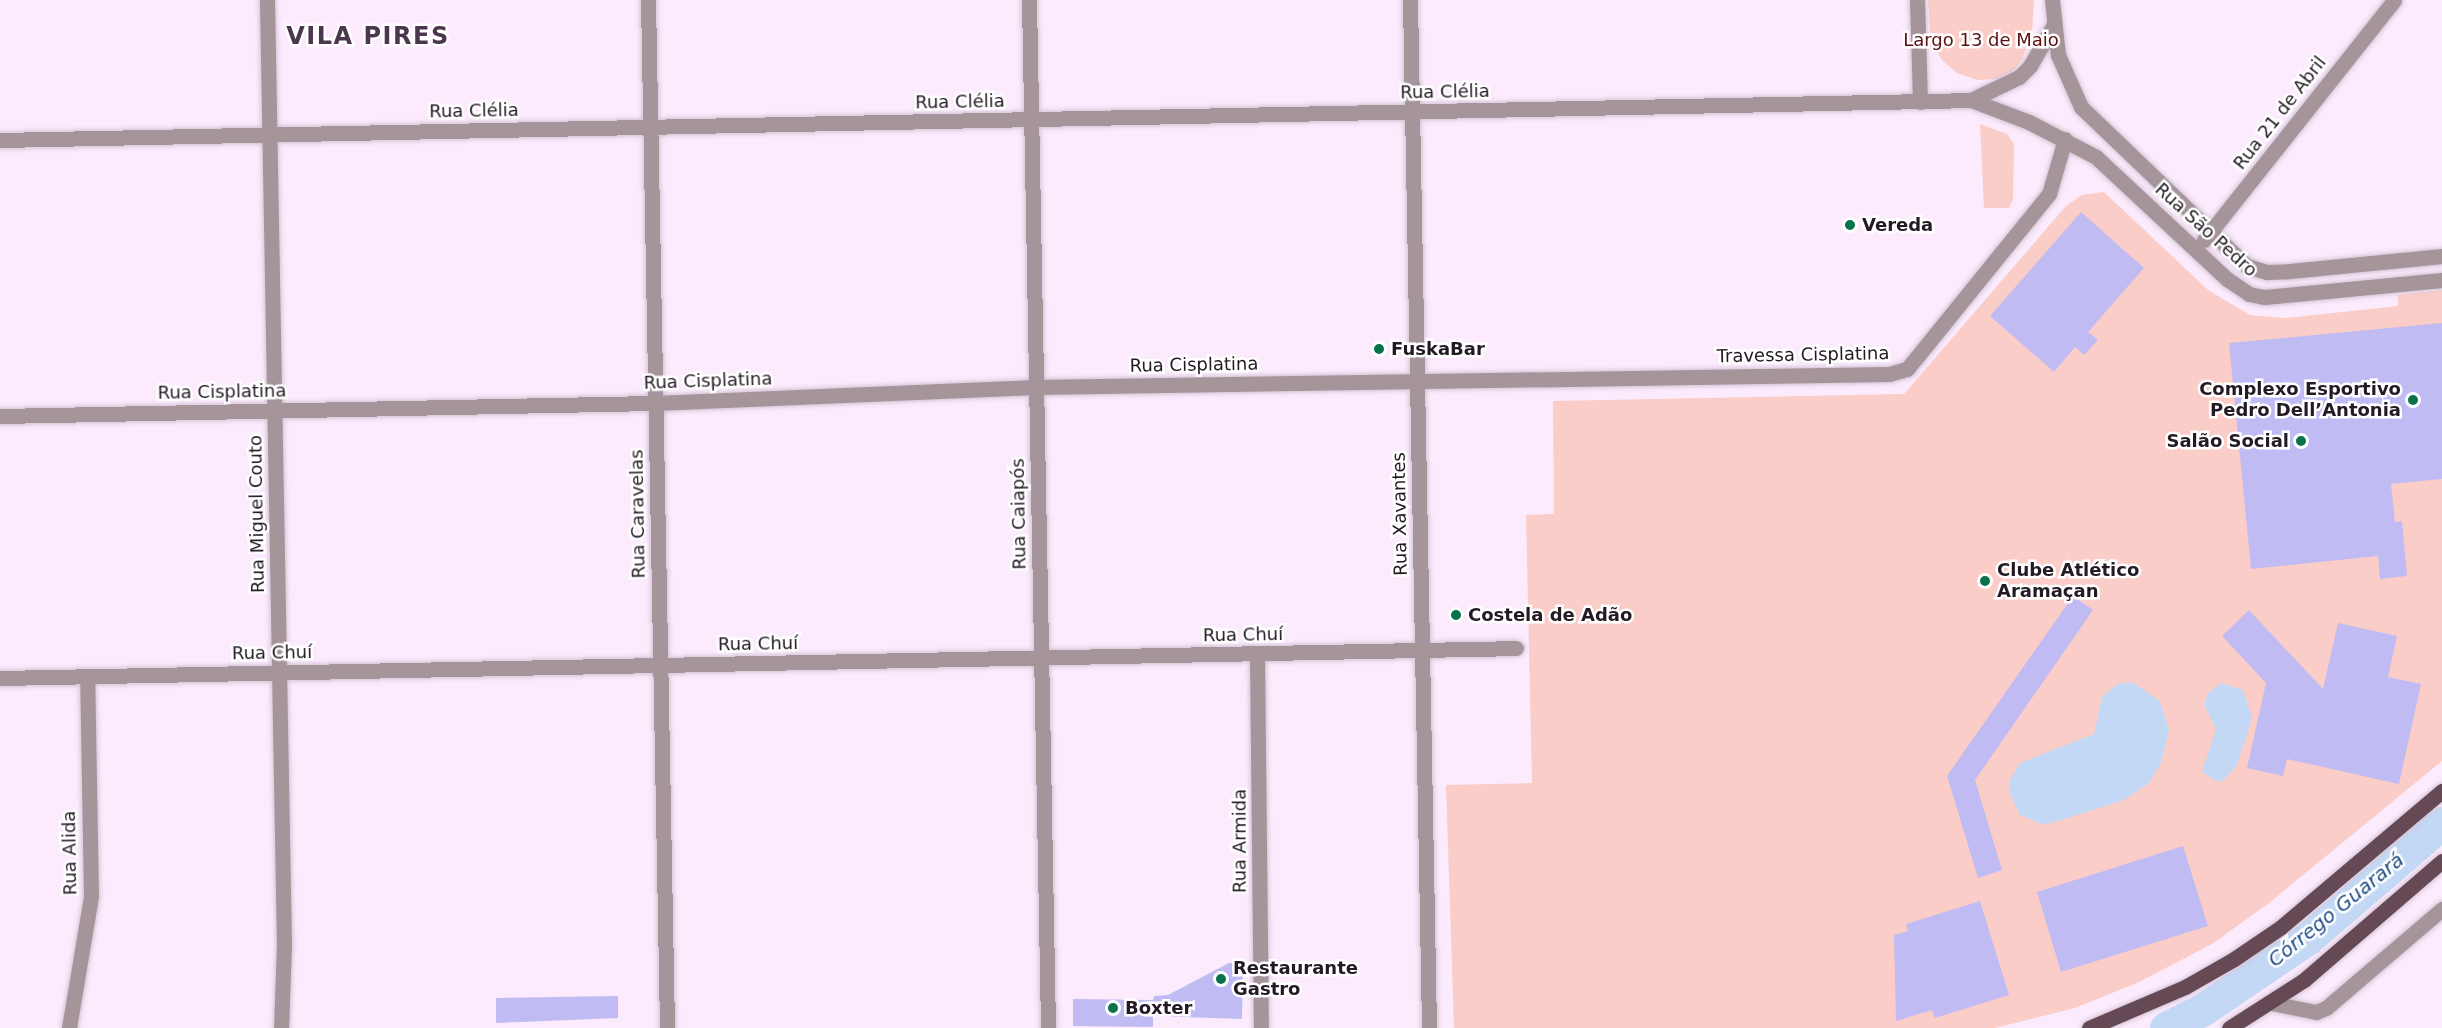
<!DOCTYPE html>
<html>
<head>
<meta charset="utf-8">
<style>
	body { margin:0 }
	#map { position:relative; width:2442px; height:1028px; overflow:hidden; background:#fbebfd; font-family:"DejaVu Sans",sans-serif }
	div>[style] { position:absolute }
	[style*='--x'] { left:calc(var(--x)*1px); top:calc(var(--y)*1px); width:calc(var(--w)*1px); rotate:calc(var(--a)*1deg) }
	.green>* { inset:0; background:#fbcdc8 }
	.water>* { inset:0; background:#c3d8f5 }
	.river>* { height:33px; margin:-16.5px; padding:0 16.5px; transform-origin:16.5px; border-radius:16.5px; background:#c3d8f5 }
	.building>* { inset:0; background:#c1bbf3 }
	.roads { filter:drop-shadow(0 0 2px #d4c5d6) drop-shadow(0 0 2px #d4c5d6) }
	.minor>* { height:15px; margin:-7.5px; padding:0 7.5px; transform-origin:7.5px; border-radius:7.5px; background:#a5949a }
	.major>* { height:15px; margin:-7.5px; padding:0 7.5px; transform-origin:7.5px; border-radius:7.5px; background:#654954 }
	.dots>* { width:16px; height:16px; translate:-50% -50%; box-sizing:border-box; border:3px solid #fff; border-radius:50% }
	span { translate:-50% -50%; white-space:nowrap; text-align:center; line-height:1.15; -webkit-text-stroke:5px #fff; paint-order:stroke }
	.park-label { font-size:18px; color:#5c1010 }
	.street-label { font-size:18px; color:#231a24 }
	.poi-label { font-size:18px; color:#231a24; font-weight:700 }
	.left { translate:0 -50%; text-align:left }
	.right { translate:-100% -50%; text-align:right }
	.water-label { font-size:20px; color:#244f89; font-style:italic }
	.district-label { font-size:24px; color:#4a364d; font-weight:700; letter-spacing:1.5px }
</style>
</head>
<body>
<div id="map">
	<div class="green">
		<div style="clip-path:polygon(1928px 0,2034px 0,2032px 33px,2022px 60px,2014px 70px,1997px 79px,1977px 80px,1957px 73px,1942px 60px,1931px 42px)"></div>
		<div style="clip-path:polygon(1980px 124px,2007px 134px,2014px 144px,2013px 200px,2009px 208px,1984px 208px)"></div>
		<div style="clip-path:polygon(2104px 192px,2208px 290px,2250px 315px,2286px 318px,2398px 306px,2398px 295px,2442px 290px,2442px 761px,2269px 903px,2212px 944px,2139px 982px,2075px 1008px,1995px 1028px,1454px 1028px,1446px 785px,1532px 783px,1526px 515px,1554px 514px,1553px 401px,1904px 394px,2066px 206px,2082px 195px)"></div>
	</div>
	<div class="water">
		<div style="clip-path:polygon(2132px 682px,2160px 701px,2169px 730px,2161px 763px,2149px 783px,2124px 800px,2052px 823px,2042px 824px,2020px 815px,2009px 791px,2010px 780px,2020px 763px,2094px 734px,2102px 697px,2117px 684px)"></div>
		<div style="clip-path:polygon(2221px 683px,2243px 690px,2252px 718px,2237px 765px,2223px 781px,2216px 781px,2202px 772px,2216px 729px,2204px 705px,2208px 693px)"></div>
	</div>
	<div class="river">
		<div style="--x:2166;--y:1028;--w:40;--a:-26.6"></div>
		<div style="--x:2202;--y:1010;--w:127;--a:-34.1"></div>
		<div style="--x:2307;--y:939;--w:178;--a:-40.7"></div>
	</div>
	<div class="building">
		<div style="clip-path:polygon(2081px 212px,2144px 268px,2088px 332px,2098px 340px,2084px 355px,2075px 347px,2054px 372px,1990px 316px)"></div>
		<div style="clip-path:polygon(2442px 323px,2442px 479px,2391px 484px,2395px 522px,2402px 521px,2407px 576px,2380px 579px,2378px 556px,2251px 569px,2229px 343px)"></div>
		<div style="clip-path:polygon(2073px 596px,2093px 610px,1975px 780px,2002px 870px,1978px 878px,1947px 776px)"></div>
		<div style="clip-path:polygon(2249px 610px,2323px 689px,2338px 623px,2397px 636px,2388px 677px,2421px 684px,2399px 784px,2287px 759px,2283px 776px,2247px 768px,2266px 683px,2222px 636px)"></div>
		<div style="clip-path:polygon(2183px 846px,2208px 926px,2061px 972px,2037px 892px)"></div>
		<div style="clip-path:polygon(1980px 901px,2009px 995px,1935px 1018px,1932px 1010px,1896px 1021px,1894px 935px,1908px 931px,1906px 924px)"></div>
		<div style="clip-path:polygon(1229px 963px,1243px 963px,1242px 1019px,1153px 1016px,1153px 1027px,1073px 1026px,1073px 999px,1153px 1000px,1154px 996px,1168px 995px)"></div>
		<div style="clip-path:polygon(618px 996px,618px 1018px,496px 1023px,496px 998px)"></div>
	</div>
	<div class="roads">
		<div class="minor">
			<div style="--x:267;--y:0;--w:944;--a:88.97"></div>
			<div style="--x:284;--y:944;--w:84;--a:92"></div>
			<div style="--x:648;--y:0;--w:1028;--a:88.94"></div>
			<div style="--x:1029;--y:0;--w:1028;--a:88.94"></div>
			<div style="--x:1410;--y:0;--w:1028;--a:88.94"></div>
			<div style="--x:1917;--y:0;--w:102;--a:88.3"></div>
			<div style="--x:2052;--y:0;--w:55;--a:83.8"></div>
			<div style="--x:2058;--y:55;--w:57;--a:66.1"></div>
			<div style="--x:2081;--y:107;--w:230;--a:43.8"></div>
			<div style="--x:2247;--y:266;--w:21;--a:17"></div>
			<div style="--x:2267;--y:272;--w:23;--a:-2"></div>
			<div style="--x:2290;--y:271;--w:153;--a:-5.6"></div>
			<div style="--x:1971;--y:100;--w:62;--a:20.8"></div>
			<div style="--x:2029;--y:122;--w:76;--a:27.6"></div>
			<div style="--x:2096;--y:157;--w:179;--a:43"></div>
			<div style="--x:2227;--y:279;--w:27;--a:34"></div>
			<div style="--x:2249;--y:294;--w:16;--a:11"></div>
			<div style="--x:2265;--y:297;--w:178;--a:-5.5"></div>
			<div style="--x:0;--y:140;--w:1971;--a:-1.16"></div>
			<div style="--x:1971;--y:100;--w:53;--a:-25.6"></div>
			<div style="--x:2019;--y:77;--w:16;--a:-45"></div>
			<div style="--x:2030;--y:66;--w:46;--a:-60.1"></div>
			<div style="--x:2204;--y:240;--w:306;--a:-51.6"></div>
			<div style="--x:0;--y:416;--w:656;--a:-1.14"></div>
			<div style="--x:656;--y:403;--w:379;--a:-2.4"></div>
			<div style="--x:1035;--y:387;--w:854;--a:-0.87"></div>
			<div style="--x:1889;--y:374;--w:19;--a:-16"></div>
			<div style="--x:1907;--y:369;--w:14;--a:-51"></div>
			<div style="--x:1916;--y:358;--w:211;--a:-51"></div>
			<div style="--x:2049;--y:194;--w:57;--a:-73.8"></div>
			<div style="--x:1257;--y:654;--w:374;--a:89.4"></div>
			<div style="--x:0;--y:678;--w:1516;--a:-1.13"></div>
			<div style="--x:2271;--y:1003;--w:46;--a:11.3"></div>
			<div style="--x:2316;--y:1012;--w:11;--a:-22"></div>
			<div style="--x:2326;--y:1008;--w:153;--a:-40.5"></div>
			<div style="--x:69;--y:1028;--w:134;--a:-80.5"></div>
			<div style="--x:91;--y:896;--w:220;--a:-91"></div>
		</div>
		<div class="major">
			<div style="--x:2089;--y:1028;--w:104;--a:-23.1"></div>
			<div style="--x:2185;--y:987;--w:56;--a:-29.7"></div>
			<div style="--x:2234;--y:959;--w:57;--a:-34.2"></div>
			<div style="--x:2281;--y:927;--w:211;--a:-40.2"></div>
			<div style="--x:2229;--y:1028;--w:89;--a:-32.6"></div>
			<div style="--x:2304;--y:980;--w:182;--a:-40.8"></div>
		</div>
	</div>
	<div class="dots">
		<div style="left:1850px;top:225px;background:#08724a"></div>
		<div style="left:1379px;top:349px;background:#08724a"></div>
		<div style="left:2413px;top:400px;background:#08724a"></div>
		<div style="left:2301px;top:441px;background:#08724a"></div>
		<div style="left:1985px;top:581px;background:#08724a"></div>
		<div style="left:1456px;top:615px;background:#08724a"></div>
		<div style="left:1221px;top:979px;background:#08724a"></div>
		<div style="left:1113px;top:1008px;background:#08724a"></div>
	</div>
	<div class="park-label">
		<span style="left:1981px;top:40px">Largo 13 de Maio</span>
	</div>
	<div class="street-label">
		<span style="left:1445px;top:92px;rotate:-1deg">Rua Clélia</span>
		<span style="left:960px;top:102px;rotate:-1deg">Rua Clélia</span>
		<span style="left:474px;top:111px;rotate:-1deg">Rua Clélia</span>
		<span style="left:2280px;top:113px;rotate:-52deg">Rua 21 de Abril</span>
		<span style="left:2206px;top:230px;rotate:42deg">Rua São Pedro</span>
		<span style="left:1803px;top:355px;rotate:-1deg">Travessa Cisplatina</span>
		<span style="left:1194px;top:365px;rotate:-1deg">Rua Cisplatina</span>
		<span style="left:708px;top:381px;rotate:-2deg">Rua Cisplatina</span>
		<span style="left:222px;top:392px;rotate:-1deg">Rua Cisplatina</span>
		<span style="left:257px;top:514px;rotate:-91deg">Rua Miguel Couto</span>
		<span style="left:638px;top:514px;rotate:-91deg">Rua Caravelas</span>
		<span style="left:1019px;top:514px;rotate:-91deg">Rua Caiapós</span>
		<span style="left:1400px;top:514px;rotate:-91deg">Rua Xavantes</span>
		<span style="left:1243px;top:635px;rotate:-1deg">Rua Chuí</span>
		<span style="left:758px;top:644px;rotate:-1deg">Rua Chuí</span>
		<span style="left:272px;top:653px;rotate:-1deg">Rua Chuí</span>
		<span style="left:1240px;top:841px;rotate:-90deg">Rua Armida</span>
		<span style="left:70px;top:853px;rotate:-91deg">Rua Alida</span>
	</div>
	<div class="poi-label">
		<span class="left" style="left:1862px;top:225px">Vereda</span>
		<span class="left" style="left:1391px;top:349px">FuskaBar</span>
		<span class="right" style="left:2401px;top:400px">Complexo Esportivo<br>Pedro Dell’Antonia</span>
		<span class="right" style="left:2289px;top:441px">Salão Social</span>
		<span class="left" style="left:1997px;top:581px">Clube Atlético<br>Aramaçan</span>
		<span class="left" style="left:1468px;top:615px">Costela de Adão</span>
		<span class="left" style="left:1233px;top:979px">Restaurante<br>Gastro</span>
		<span class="left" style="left:1125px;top:1008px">Boxter</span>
	</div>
	<div class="water-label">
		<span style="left:2336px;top:910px;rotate:-39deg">Córrego Guarará</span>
	</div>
	<div class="district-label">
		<span style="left:368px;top:37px">VILA PIRES</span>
	</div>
</div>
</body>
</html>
